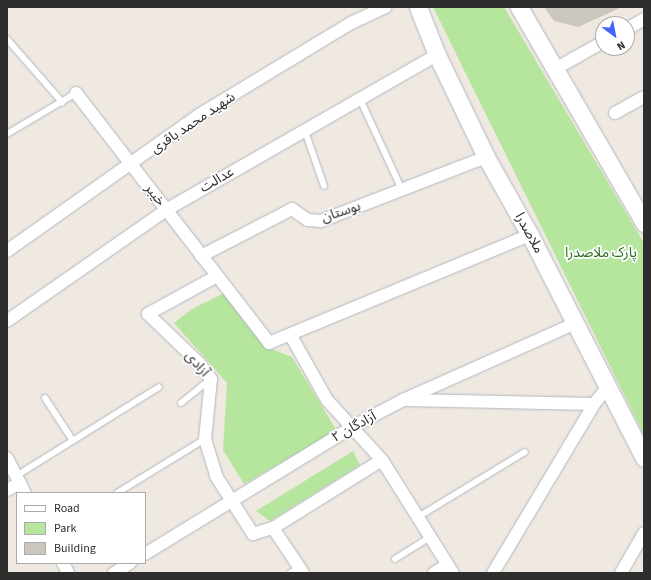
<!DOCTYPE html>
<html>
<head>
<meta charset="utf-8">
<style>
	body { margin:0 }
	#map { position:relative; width:651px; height:580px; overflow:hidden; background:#efe9e1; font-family:"Source Sans 3","Noto Sans Arabic",sans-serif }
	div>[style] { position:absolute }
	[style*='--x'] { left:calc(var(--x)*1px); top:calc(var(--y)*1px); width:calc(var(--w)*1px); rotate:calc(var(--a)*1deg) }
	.green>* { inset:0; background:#b6e59e }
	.building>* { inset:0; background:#cbc7bf }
	.roads { filter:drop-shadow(0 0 1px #b4b7c1) drop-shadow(0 0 1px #b4b7c1) }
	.lane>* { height:6px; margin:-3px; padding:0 3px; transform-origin:3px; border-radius:3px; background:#fff }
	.street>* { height:12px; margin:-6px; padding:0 6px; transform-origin:6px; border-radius:6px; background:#fff }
	.secondary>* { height:17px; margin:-8.5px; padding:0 8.5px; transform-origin:8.5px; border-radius:8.5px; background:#fff }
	span { translate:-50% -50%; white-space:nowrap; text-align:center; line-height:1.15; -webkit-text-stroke:3.5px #fff; paint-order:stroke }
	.street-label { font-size:14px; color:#2e2e2e }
	.park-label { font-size:14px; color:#2c6e1b }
	.frame { position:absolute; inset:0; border:8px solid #2e2e2e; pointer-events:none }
	.legend { position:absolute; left:16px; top:492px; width:130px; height:72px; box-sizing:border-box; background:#fff; border:1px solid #ababab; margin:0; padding:5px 7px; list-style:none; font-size:12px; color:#2e2e2e }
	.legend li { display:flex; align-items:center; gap:8px; height:20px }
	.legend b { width:20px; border:1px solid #ababab }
	.north { position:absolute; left:595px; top:16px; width:40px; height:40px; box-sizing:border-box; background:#fff; border:1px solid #ababab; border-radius:50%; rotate:148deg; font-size:11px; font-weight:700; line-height:16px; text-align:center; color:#2e2e2e }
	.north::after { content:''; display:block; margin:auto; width:14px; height:18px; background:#4264fb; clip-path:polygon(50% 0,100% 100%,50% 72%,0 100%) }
</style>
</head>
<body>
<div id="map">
	<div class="green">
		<div style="clip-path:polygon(433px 7px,504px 7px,644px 243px,644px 435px)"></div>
		<div style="clip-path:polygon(224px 293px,264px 346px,292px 357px,337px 431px,244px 484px,223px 450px,227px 383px,174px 323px,192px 309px)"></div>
		<div style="clip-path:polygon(353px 451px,360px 465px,270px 521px,256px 511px)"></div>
	</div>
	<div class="building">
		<div style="clip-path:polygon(544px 7px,622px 7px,578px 27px,554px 21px)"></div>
	</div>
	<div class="roads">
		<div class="lane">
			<div style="--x:7;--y:39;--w:84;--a:48.9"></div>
			<div style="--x:360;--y:99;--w:100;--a:65.2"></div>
			<div style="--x:305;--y:131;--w:58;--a:70.9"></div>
			<div style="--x:7;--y:134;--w:80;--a:-30.7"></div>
			<div style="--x:45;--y:398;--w:51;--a:56.9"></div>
			<div style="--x:181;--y:403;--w:38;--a:-39"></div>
			<div style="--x:16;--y:476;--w:168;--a:-31.9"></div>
			<div style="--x:117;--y:493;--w:103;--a:-31.5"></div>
			<div style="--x:418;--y:517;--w:125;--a:-31.3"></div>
			<div style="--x:395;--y:559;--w:40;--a:-32"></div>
			<div style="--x:290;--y:573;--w:10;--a:-29"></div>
		</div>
		<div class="street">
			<div style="--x:627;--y:29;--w:20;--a:-30"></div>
			<div style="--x:555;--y:69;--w:55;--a:-29.4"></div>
			<div style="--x:76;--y:93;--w:316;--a:52.3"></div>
			<div style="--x:269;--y:343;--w:282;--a:-22.5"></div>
			<div style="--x:615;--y:113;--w:33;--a:-29"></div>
			<div style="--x:7;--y:251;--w:235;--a:-35.3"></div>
			<div style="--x:199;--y:115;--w:178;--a:-31.2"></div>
			<div style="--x:351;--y:23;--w:38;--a:-25"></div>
			<div style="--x:201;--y:256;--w:102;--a:-27.3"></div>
			<div style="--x:292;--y:209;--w:19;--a:35"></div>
			<div style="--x:308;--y:220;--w:13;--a:4"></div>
			<div style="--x:321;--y:221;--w:177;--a:-21.2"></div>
			<div style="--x:217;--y:276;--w:79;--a:151.2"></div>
			<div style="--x:148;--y:314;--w:71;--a:43.9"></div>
			<div style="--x:199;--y:363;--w:20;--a:53"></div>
			<div style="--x:211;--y:379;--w:60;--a:95.7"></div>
			<div style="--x:205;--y:439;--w:39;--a:73"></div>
			<div style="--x:216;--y:476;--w:69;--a:57.5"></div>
			<div style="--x:253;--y:534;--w:21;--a:-17"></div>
			<div style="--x:273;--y:528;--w:128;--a:-32"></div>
			<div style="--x:7;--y:321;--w:194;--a:-34.9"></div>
			<div style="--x:166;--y:210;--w:312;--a:-29.8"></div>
			<div style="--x:291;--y:336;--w:73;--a:60.6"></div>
			<div style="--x:327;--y:400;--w:81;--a:47.5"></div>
			<div style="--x:382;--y:460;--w:133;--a:57.9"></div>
			<div style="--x:407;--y:400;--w:187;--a:1.2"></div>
			<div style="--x:7;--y:458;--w:39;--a:63"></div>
			<div style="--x:7;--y:490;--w:15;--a:-28"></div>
			<div style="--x:273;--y:528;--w:54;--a:56.3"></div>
			<div style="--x:145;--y:554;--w:243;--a:-31.5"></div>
			<div style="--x:352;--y:427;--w:58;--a:-27.9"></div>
			<div style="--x:403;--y:400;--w:189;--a:-24"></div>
			<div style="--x:63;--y:563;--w:11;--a:63"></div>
			<div style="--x:114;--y:573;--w:19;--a:-32"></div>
			<div style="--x:434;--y:573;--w:15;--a:-32"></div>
			<div style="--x:493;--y:573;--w:197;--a:-59.1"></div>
			<div style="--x:594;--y:404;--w:21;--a:-51"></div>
			<div style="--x:621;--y:573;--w:46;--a:-60.1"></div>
		</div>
		<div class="secondary">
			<div style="--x:418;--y:7;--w:52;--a:68.4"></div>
			<div style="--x:437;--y:55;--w:113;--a:64.3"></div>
			<div style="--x:486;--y:157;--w:90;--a:60.6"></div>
			<div style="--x:530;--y:235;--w:250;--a:62.9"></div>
			<div style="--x:519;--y:7;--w:250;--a:59.9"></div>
		</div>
	</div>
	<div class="street-label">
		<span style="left:193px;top:123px;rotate:-34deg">شهید محمد باقری</span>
		<span style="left:217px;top:180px;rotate:-30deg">عدالت</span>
		<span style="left:155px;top:195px;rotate:52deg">خیبر</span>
		<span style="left:341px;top:212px;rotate:-18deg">بوستان</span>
		<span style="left:529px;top:233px;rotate:61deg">ملاصدرا</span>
		<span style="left:197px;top:364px;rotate:49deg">آزادی</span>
		<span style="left:354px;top:427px;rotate:-29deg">آزادگان ۲</span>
	</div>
	<div class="park-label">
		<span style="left:601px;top:253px">پارک ملاصدرا</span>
	</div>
	<div class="frame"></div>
	<ul class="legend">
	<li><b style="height:5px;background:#fff"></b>Road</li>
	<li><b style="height:11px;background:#b6e59e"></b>Park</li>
	<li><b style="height:11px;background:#cbc7bf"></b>Building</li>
	</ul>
	<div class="north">N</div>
</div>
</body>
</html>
